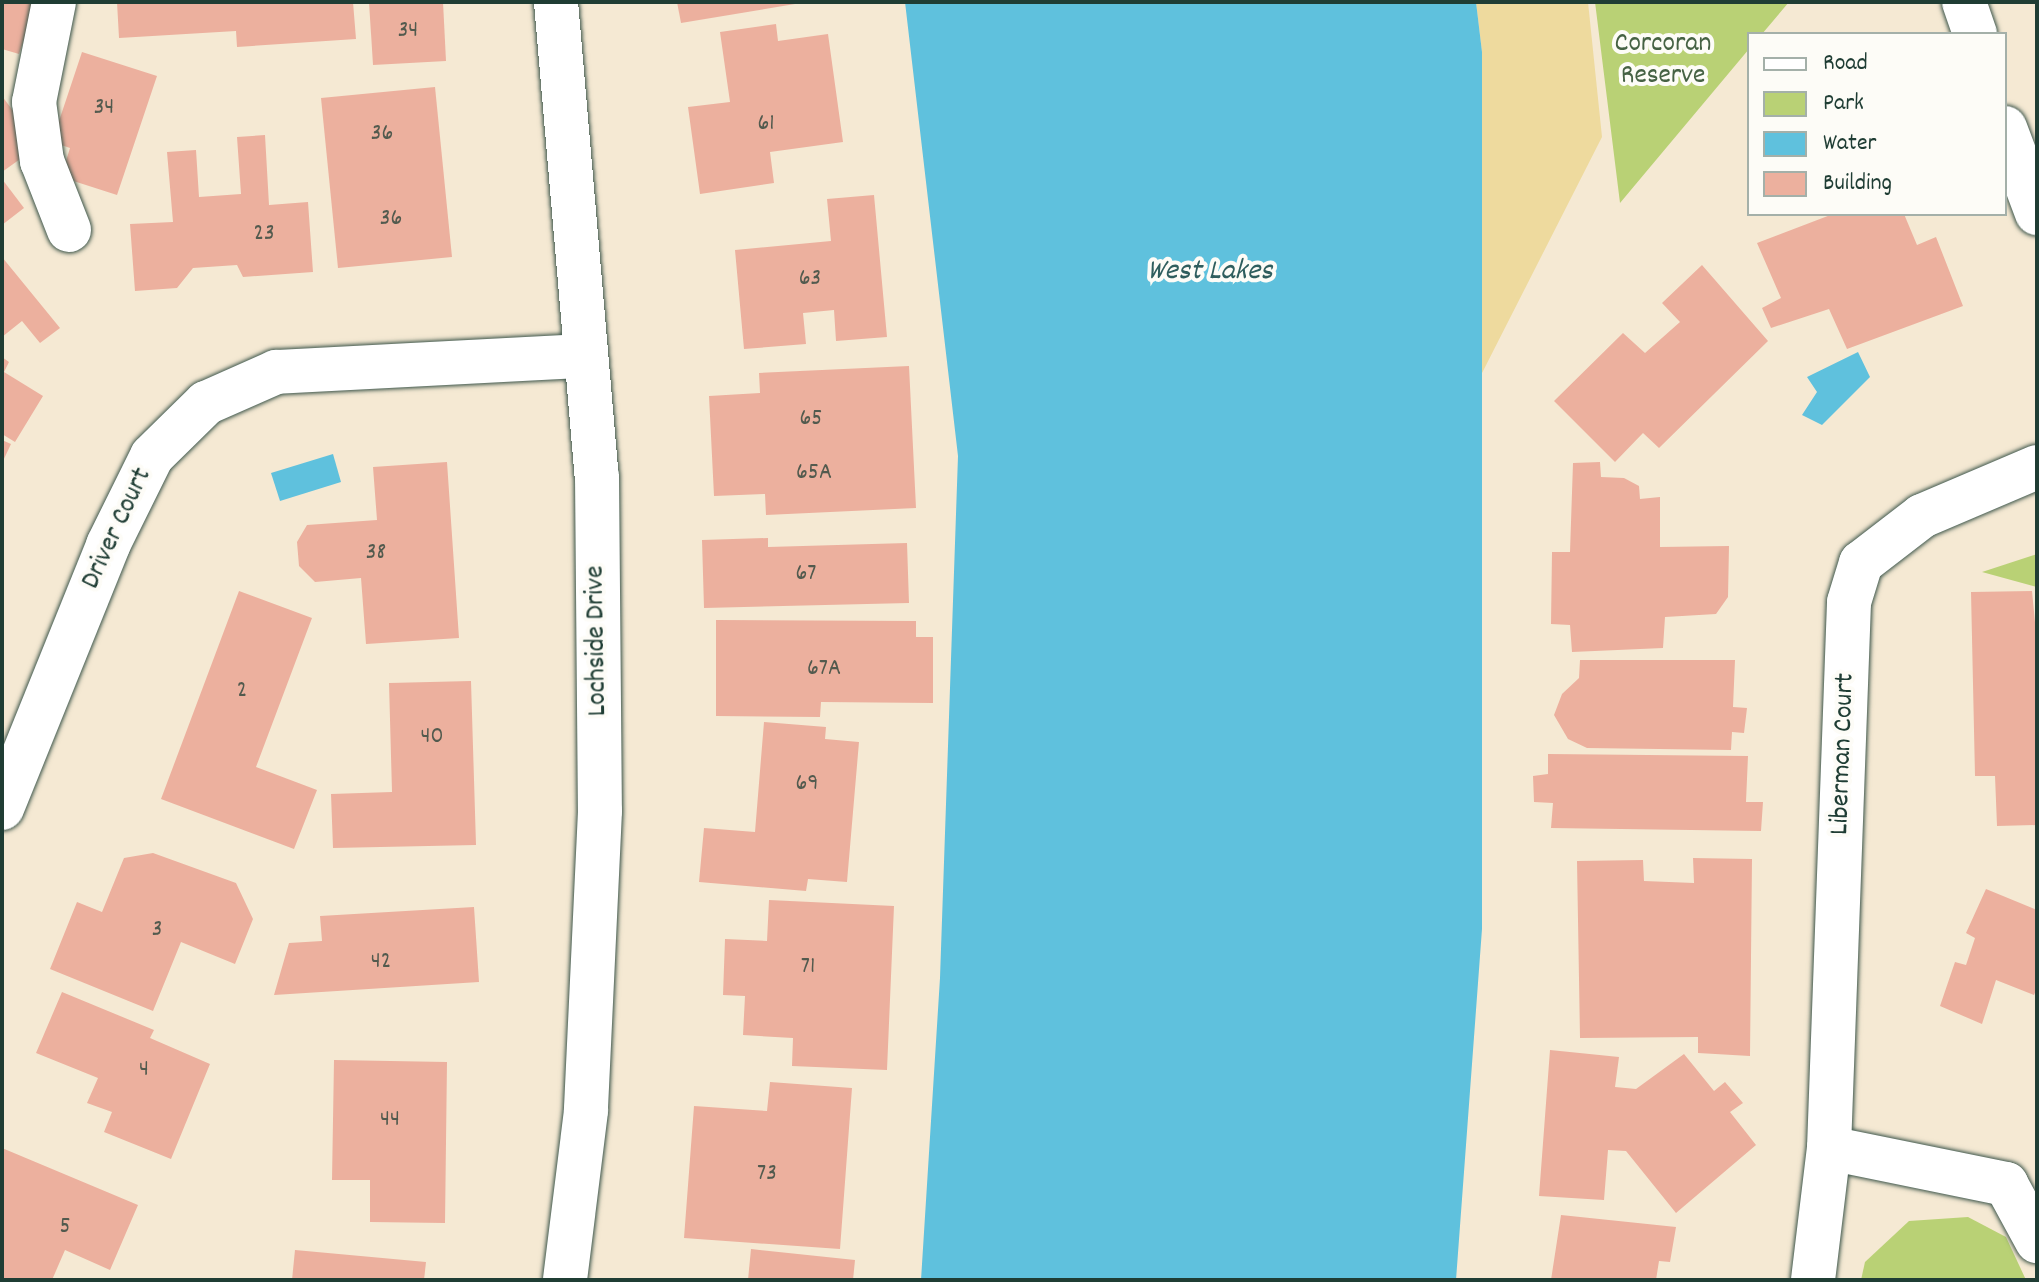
<!DOCTYPE html>
<html>
<head>
<meta charset="utf-8">
<style>
	body { margin:0 }
	#map { position:relative; width:2039px; height:1282px; overflow:hidden; background:#f5e9d3; font-family:Dekko,sans-serif }
	div>[style] { position:absolute }
	[style*='--x'] { left:calc(var(--x)*1px); top:calc(var(--y)*1px); width:calc(var(--w)*1px); rotate:calc(var(--a)*1deg) }
	.green>* { inset:0; background:#b9d175 }
	.sand>* { inset:0; background:#eeda9e }
	.water>* { inset:0; background:#5fc1dd }
	.building>* { inset:0; background:#ecb09e }
	.roads { filter:drop-shadow(0 0 2px #3f574c) drop-shadow(0 0 2px #3f574c) }
	.minor>* { height:44px; margin:-22px; padding:0 22px; transform-origin:22px; border-radius:22px; background:#fff }
	span { translate:-50% -50%; white-space:nowrap; text-align:center; line-height:1.15; -webkit-text-stroke:8px #fdfcf7; paint-order:stroke }
	.number-label { font-size:24px; color:#525a4e }
	.number-label span { -webkit-text-stroke-width:0 }
	.park-label { font-size:28px; color:#466244 }
	.street-label { font-size:28px; color:#1f3d34 }
	.water-label { font-size:30px; color:#2f5e5e; font-style:italic }
	.frame { position:absolute; inset:0; border:4px solid #1f3d34; pointer-events:none }
	.legend { position:absolute; left:1747px; top:32px; width:260px; height:184px; box-sizing:border-box; background:#fdfcf7; border:2px solid #a4b0a9; margin:0; padding:10px 14px; list-style:none; font-size:24px; color:#1f3d34 }
	.legend li { display:flex; align-items:center; gap:16px; height:40px }
	.legend b { width:40px; border:2px solid #a4b0a9 }
</style>
</head>
<body>
<div id="map">
	<div class="green">
		<div style="clip-path:polygon(1595px 2px,1789px 2px,1762px 34px,1749px 34px,1749px 49px,1620px 203px)"></div>
		<div style="clip-path:polygon(2037px 554px,2037px 587px,1982px 572px)"></div>
		<div style="clip-path:polygon(1968px 1217px,2006px 1237px,2026px 1280px,1861px 1280px,1865px 1262px,1909px 1221px)"></div>
	</div>
	<div class="sand">
		<div style="clip-path:polygon(1476px 2px,1588px 2px,1602px 137px,1480px 377px,1482px 52px)"></div>
	</div>
	<div class="water">
		<div style="clip-path:polygon(905px 2px,1476px 2px,1482px 52px,1482px 929px,1456px 1280px,921px 1280px,940px 978px,958px 456px)"></div>
		<div style="clip-path:polygon(1858px 352px,1870px 377px,1822px 425px,1802px 415px,1817px 392px,1807px 377px)"></div>
		<div style="clip-path:polygon(333px 454px,341px 482px,280px 501px,271px 473px)"></div>
	</div>
	<div class="building">
		<div style="clip-path:polygon(2px 2px,37px 2px,19px 54px,2px 49px)"></div>
		<div style="clip-path:polygon(117px 2px,353px 2px,356px 39px,237px 47px,236px 31px,119px 38px)"></div>
		<div style="clip-path:polygon(369px 2px,443px 2px,446px 61px,373px 65px)"></div>
		<div style="clip-path:polygon(677px 2px,795px 2px,795px 4px,681px 23px)"></div>
		<div style="clip-path:polygon(776px 24px,778px 41px,828px 34px,843px 142px,770px 152px,774px 183px,700px 194px,688px 107px,730px 102px,720px 32px)"></div>
		<div style="clip-path:polygon(82px 52px,157px 76px,117px 195px,61px 177px,70px 148px,52px 142px)"></div>
		<div style="clip-path:polygon(435px 87px,452px 257px,338px 268px,321px 98px)"></div>
		<div style="clip-path:polygon(2px 96px,25px 127px,30px 152px,2px 172px)"></div>
		<div style="clip-path:polygon(265px 135px,269px 205px,308px 202px,313px 272px,243px 277px,237px 265px,193px 268px,177px 288px,135px 291px,130px 224px,173px 222px,167px 152px,196px 150px,199px 197px,241px 194px,237px 137px)"></div>
		<div style="clip-path:polygon(2px 179px,24px 208px,2px 225px)"></div>
		<div style="clip-path:polygon(874px 195px,887px 337px,836px 341px,834px 310px,803px 313px,806px 344px,744px 349px,735px 250px,831px 241px,827px 199px)"></div>
		<div style="clip-path:polygon(1833px 214px,1904px 214px,1917px 245px,1936px 237px,1963px 306px,1847px 349px,1829px 309px,1771px 328px,1762px 308px,1781px 298px,1757px 243px)"></div>
		<div style="clip-path:polygon(2px 257px,60px 328px,40px 343px,22px 321px,2px 337px)"></div>
		<div style="clip-path:polygon(1702px 265px,1768px 341px,1659px 448px,1643px 433px,1615px 462px,1554px 401px,1623px 333px,1645px 353px,1680px 322px,1662px 303px)"></div>
		<div style="clip-path:polygon(2px 357px,9px 362px,4px 372px,43px 396px,15px 442px,2px 434px)"></div>
		<div style="clip-path:polygon(909px 366px,916px 508px,766px 515px,765px 494px,714px 496px,709px 396px,760px 393px,759px 373px)"></div>
		<div style="clip-path:polygon(2px 440px,11px 444px,2px 463px)"></div>
		<div style="clip-path:polygon(447px 462px,459px 638px,366px 644px,361px 578px,315px 582px,299px 566px,297px 542px,307px 525px,377px 520px,373px 467px)"></div>
		<div style="clip-path:polygon(1600px 462px,1601px 477px,1624px 478px,1639px 486px,1640px 499px,1660px 497px,1660px 547px,1729px 546px,1728px 597px,1716px 614px,1665px 617px,1663px 648px,1572px 652px,1570px 625px,1551px 624px,1552px 552px,1570px 552px,1573px 463px)"></div>
		<div style="clip-path:polygon(768px 538px,768px 547px,907px 543px,909px 603px,704px 608px,702px 540px)"></div>
		<div style="clip-path:polygon(239px 591px,312px 618px,256px 767px,317px 790px,294px 849px,161px 799px)"></div>
		<div style="clip-path:polygon(2032px 591px,2037px 643px,2037px 825px,1997px 826px,1995px 776px,1975px 776px,1971px 592px)"></div>
		<div style="clip-path:polygon(716px 620px,916px 621px,916px 637px,933px 637px,933px 703px,821px 702px,820px 717px,716px 716px)"></div>
		<div style="clip-path:polygon(1580px 660px,1735px 660px,1733px 707px,1747px 708px,1744px 733px,1732px 732px,1731px 750px,1587px 748px,1568px 739px,1554px 715px,1562px 694px,1579px 678px)"></div>
		<div style="clip-path:polygon(471px 681px,476px 845px,333px 848px,331px 794px,392px 792px,389px 683px)"></div>
		<div style="clip-path:polygon(764px 722px,826px 727px,825px 739px,859px 742px,847px 882px,808px 879px,806px 891px,699px 882px,704px 828px,755px 832px)"></div>
		<div style="clip-path:polygon(1548px 754px,1748px 756px,1746px 802px,1763px 802px,1761px 831px,1551px 828px,1553px 803px,1534px 802px,1533px 776px,1548px 774px)"></div>
		<div style="clip-path:polygon(153px 853px,236px 883px,253px 919px,235px 964px,181px 942px,153px 1011px,50px 969px,77px 902px,102px 912px,124px 858px)"></div>
		<div style="clip-path:polygon(1693px 858px,1752px 859px,1750px 1056px,1698px 1053px,1698px 1037px,1580px 1038px,1577px 861px,1643px 860px,1644px 881px,1694px 883px)"></div>
		<div style="clip-path:polygon(1986px 889px,2037px 910px,2037px 988px,2034px 995px,1996px 980px,1982px 1024px,1940px 1006px,1955px 962px,1966px 965px,1975px 938px,1966px 933px)"></div>
		<div style="clip-path:polygon(769px 900px,894px 906px,887px 1070px,792px 1066px,793px 1038px,743px 1035px,745px 996px,723px 995px,725px 939px,767px 941px)"></div>
		<div style="clip-path:polygon(474px 907px,479px 982px,274px 995px,289px 943px,322px 941px,320px 916px)"></div>
		<div style="clip-path:polygon(62px 992px,154px 1030px,150px 1038px,210px 1064px,171px 1159px,104px 1132px,112px 1112px,87px 1103px,98px 1078px,36px 1053px)"></div>
		<div style="clip-path:polygon(1550px 1050px,1619px 1057px,1615px 1087px,1636px 1089px,1684px 1054px,1714px 1091px,1725px 1082px,1743px 1103px,1730px 1112px,1756px 1145px,1676px 1213px,1626px 1151px,1608px 1150px,1604px 1200px,1539px 1196px)"></div>
		<div style="clip-path:polygon(334px 1060px,447px 1062px,445px 1223px,370px 1222px,370px 1180px,332px 1180px)"></div>
		<div style="clip-path:polygon(770px 1082px,852px 1088px,840px 1249px,684px 1238px,694px 1106px,767px 1111px)"></div>
		<div style="clip-path:polygon(2px 1148px,138px 1205px,110px 1270px,65px 1250px,52px 1280px,2px 1280px)"></div>
		<div style="clip-path:polygon(1561px 1215px,1676px 1227px,1670px 1262px,1659px 1261px,1656px 1280px,1551px 1280px)"></div>
		<div style="clip-path:polygon(751px 1249px,855px 1260px,853px 1280px,748px 1280px)"></div>
		<div style="clip-path:polygon(295px 1250px,426px 1262px,424px 1280px,292px 1280px)"></div>
	</div>
	<div class="roads">
		<div class="minor">
			<div style="--x:54;--y:2;--w:102;--a:101.3"></div>
			<div style="--x:34;--y:102;--w:60;--a:82.3"></div>
			<div style="--x:42;--y:161;--w:74;--a:68.6"></div>
			<div style="--x:556;--y:2;--w:476;--a:85.1"></div>
			<div style="--x:597;--y:476;--w:335;--a:89.5"></div>
			<div style="--x:600;--y:811;--w:300;--a:92.7"></div>
			<div style="--x:586;--y:1111;--w:170;--a:97.1"></div>
			<div style="--x:1964;--y:2;--w:34;--a:71"></div>
			<div style="--x:2005;--y:128;--w:91;--a:69.4"></div>
			<div style="--x:2;--y:808;--w:284;--a:-68"></div>
			<div style="--x:108;--y:545;--w:99;--a:-63.7"></div>
			<div style="--x:152;--y:456;--w:76;--a:-44.5"></div>
			<div style="--x:206;--y:403;--w:77;--a:-23.9"></div>
			<div style="--x:276;--y:372;--w:310;--a:-3"></div>
			<div style="--x:1829;--y:1148;--w:181;--a:11.5"></div>
			<div style="--x:2006;--y:1184;--w:65;--a:61.5"></div>
			<div style="--x:1813;--y:1280;--w:133;--a:-83.1"></div>
			<div style="--x:1829;--y:1148;--w:546;--a:-87.9"></div>
			<div style="--x:1849;--y:602;--w:41;--a:-72.9"></div>
			<div style="--x:1861;--y:563;--w:77;--a:-37.6"></div>
			<div style="--x:1922;--y:516;--w:125;--a:-23.1"></div>
		</div>
	</div>
	<div class="number-label">
		<span style="left:408px;top:32px">34</span>
		<span style="left:104px;top:109px">34</span>
		<span style="left:766px;top:125px">61</span>
		<span style="left:382px;top:135px">36</span>
		<span style="left:391px;top:220px">36</span>
		<span style="left:264px;top:235px">23</span>
		<span style="left:810px;top:280px">63</span>
		<span style="left:811px;top:420px">65</span>
		<span style="left:814px;top:474px">65A</span>
		<span style="left:376px;top:554px">38</span>
		<span style="left:806px;top:575px">67</span>
		<span style="left:824px;top:670px">67A</span>
		<span style="left:242px;top:692px">2</span>
		<span style="left:432px;top:738px">40</span>
		<span style="left:807px;top:785px">69</span>
		<span style="left:157px;top:931px">3</span>
		<span style="left:381px;top:963px">42</span>
		<span style="left:808px;top:968px">71</span>
		<span style="left:144px;top:1071px">4</span>
		<span style="left:390px;top:1121px">44</span>
		<span style="left:767px;top:1175px">73</span>
		<span style="left:65px;top:1228px">5</span>
	</div>
	<div class="park-label">
		<span style="left:1663px;top:61px">Corcoran<br>Reserve</span>
	</div>
	<div class="street-label">
		<span style="left:118px;top:529px;rotate:-65deg">Driver Court</span>
		<span style="left:598px;top:641px;rotate:-91deg">Lochside Drive</span>
		<span style="left:1844px;top:754px;rotate:-88deg">Liberman Court</span>
	</div>
	<div class="water-label">
		<span style="left:1210px;top:273px">West Lakes</span>
	</div>
	<div class="frame"></div>
	<ul class="legend">
	<li><b style="height:10px;background:#fff"></b>Road</li>
	<li><b style="height:22px;background:#b9d175"></b>Park</li>
	<li><b style="height:22px;background:#5fc1dd"></b>Water</li>
	<li><b style="height:22px;background:#ecb09e"></b>Building</li>
	</ul>
</div>
</body>
</html>
